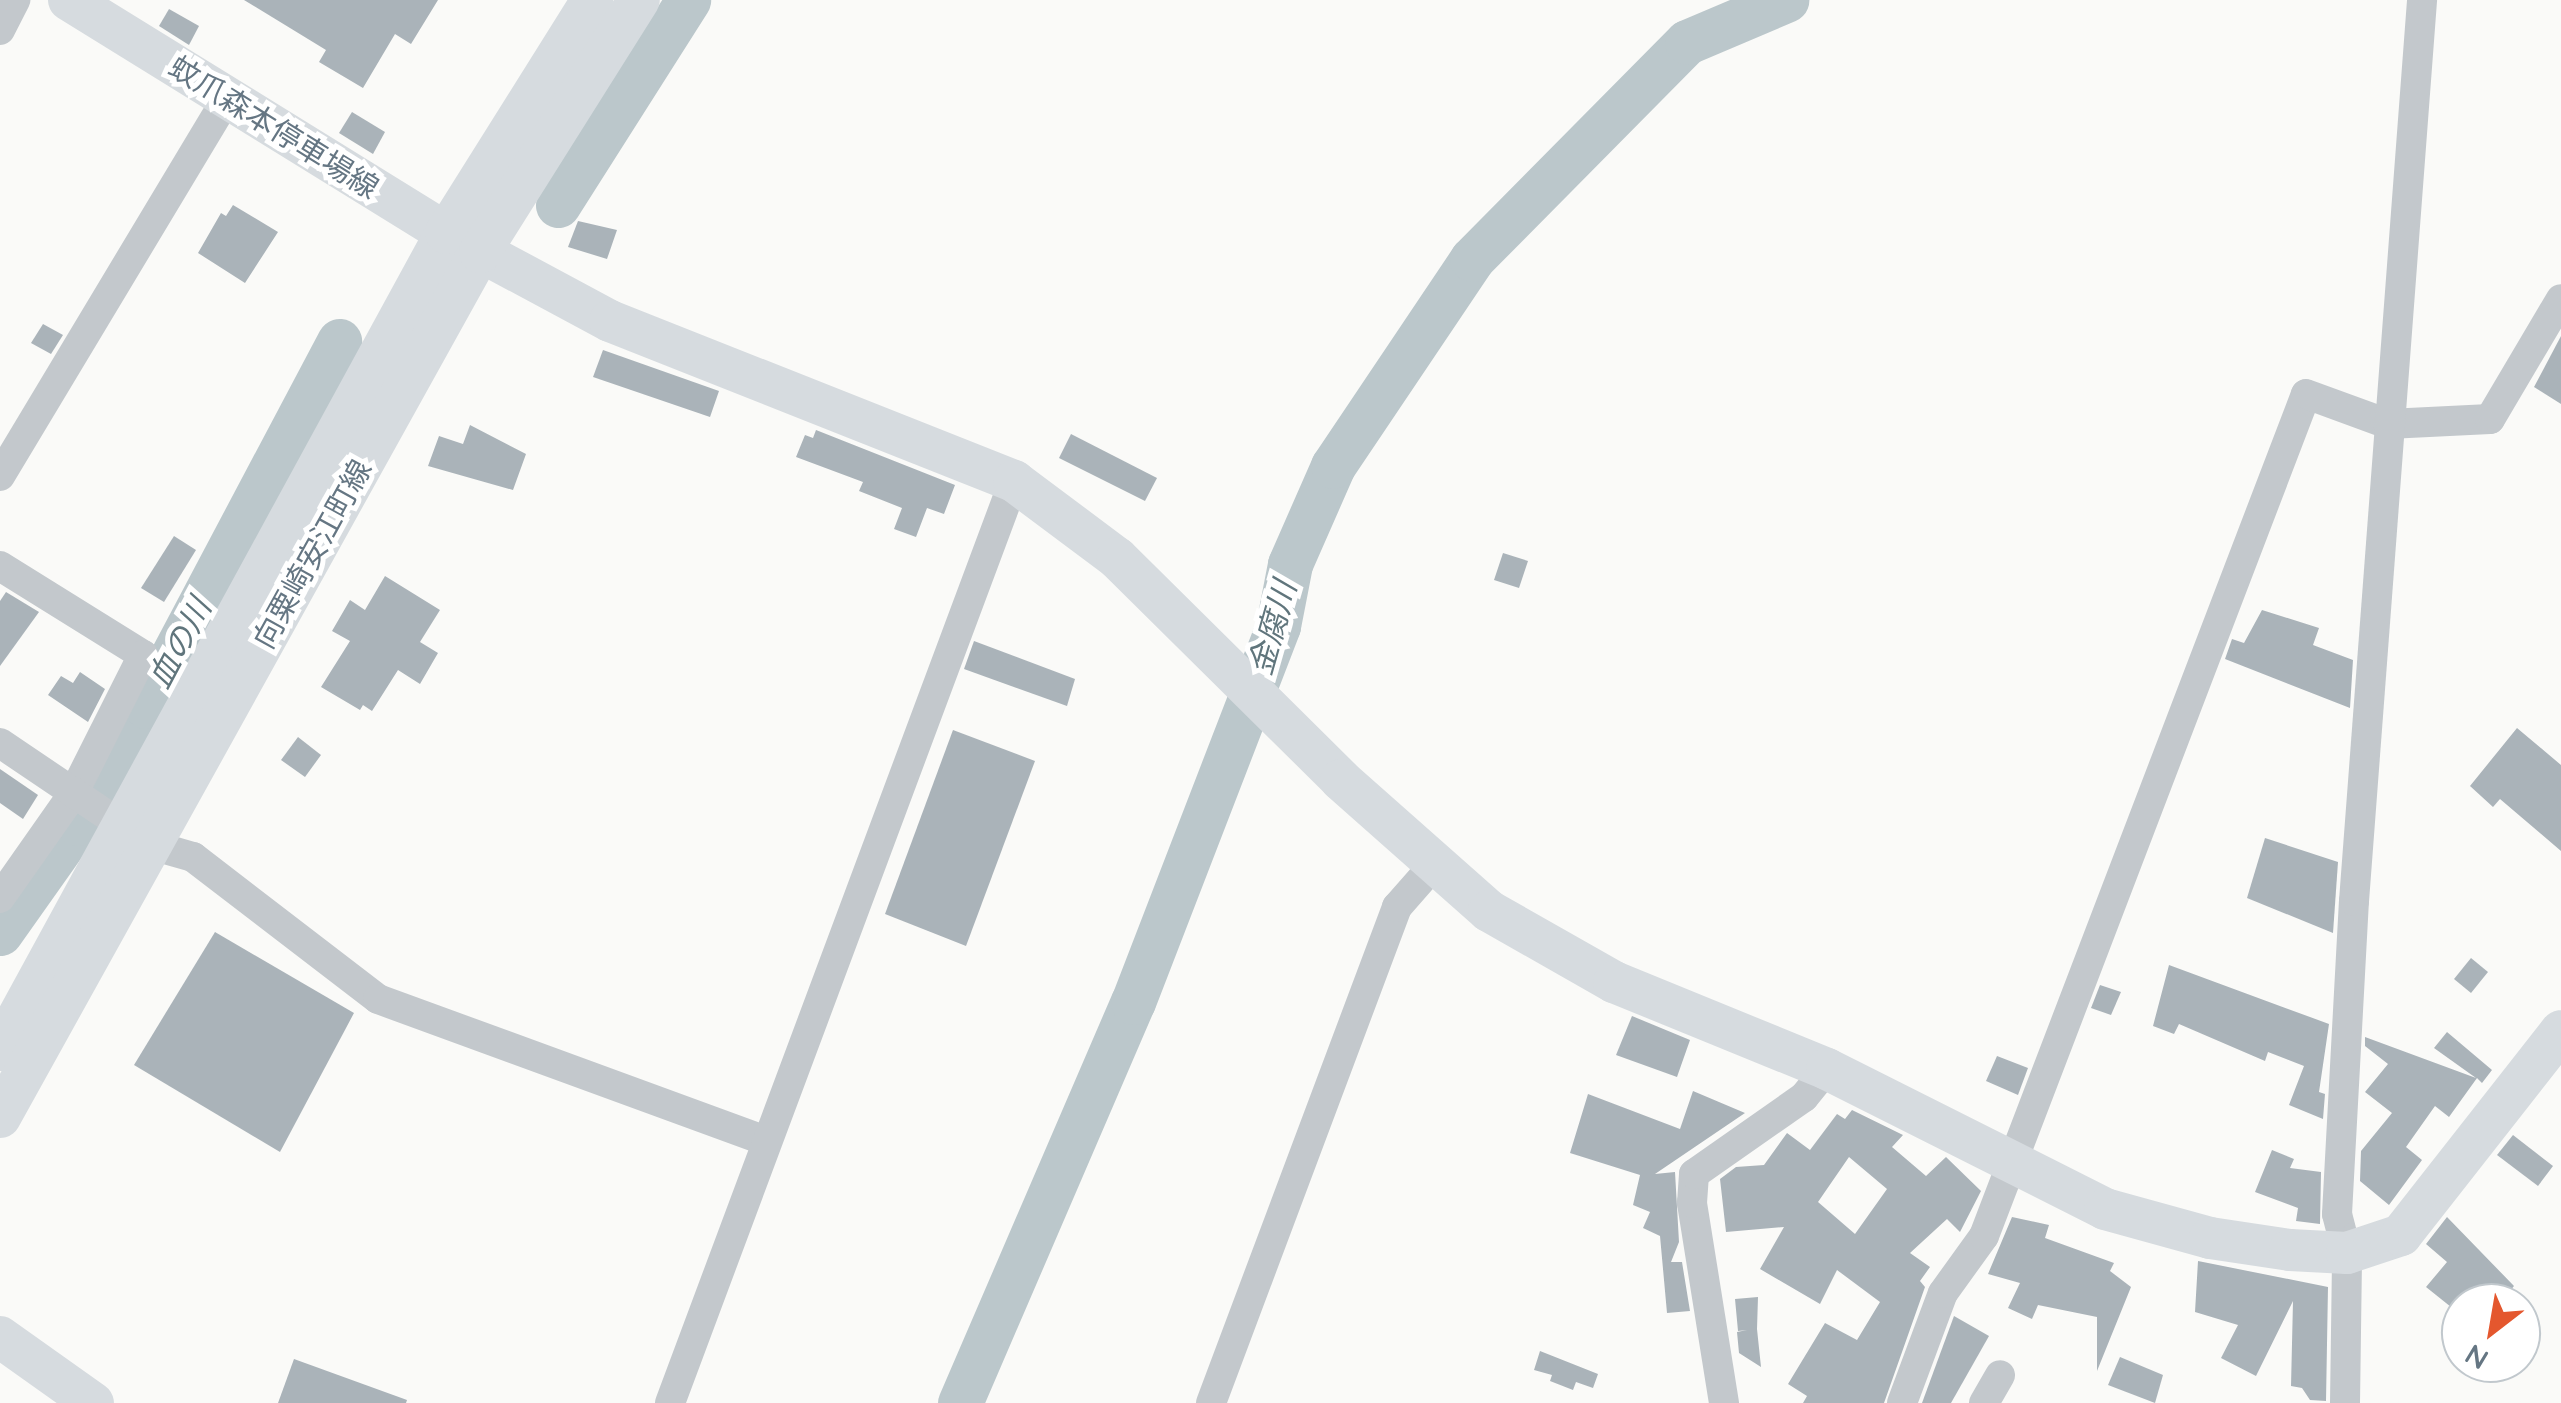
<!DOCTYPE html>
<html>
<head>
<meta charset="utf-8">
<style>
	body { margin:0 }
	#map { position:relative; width:2561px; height:1403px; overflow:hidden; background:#fafaf8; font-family:Quicksand,"Noto Sans JP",sans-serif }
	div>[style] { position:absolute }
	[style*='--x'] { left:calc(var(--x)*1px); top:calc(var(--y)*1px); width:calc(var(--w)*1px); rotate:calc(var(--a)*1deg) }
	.river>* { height:45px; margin:-22.5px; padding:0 22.5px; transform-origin:22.5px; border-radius:22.5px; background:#bbc7cb }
	.building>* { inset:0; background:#aab3b9 }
	.street>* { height:30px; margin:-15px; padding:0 15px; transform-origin:15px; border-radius:15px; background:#c3c8cc }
	.secondary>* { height:42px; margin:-21px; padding:0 21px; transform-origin:21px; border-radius:21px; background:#d6dbdf }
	span { translate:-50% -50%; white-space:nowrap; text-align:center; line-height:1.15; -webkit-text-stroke:10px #fff; paint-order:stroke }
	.street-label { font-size:30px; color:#657683 }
	.water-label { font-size:32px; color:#60757c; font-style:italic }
	.north { position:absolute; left:2441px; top:1283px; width:100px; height:100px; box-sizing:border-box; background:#fff; border:2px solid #c1c8cd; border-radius:50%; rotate:211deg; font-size:28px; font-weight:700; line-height:40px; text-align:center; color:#657683 }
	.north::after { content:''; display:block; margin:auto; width:35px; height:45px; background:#e4572e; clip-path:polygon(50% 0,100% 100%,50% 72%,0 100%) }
</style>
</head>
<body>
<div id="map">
	<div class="river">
		<div style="--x:558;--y:205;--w:243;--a:-57.6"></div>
		<div style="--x:0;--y:933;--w:135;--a:-54.7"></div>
		<div style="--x:78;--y:823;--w:135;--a:-59.8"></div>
		<div style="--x:146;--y:706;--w:413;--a:-62.1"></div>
		<div style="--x:960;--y:1403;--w:437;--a:-66.7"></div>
		<div style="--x:1133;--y:1002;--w:403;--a:-68.9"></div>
		<div style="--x:1278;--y:626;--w:63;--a:-79"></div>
		<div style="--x:1290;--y:564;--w:107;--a:-66.3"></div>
		<div style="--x:1333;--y:466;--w:249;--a:-56.1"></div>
		<div style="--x:1472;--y:259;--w:305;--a:-45.3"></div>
		<div style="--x:1687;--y:42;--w:108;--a:-23"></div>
	</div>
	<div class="building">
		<div style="clip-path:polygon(244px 0,438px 0,411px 44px,395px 34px,363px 88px,319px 62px,326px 50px)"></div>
		<div style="clip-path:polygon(169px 9px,199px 26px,189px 45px,159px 26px)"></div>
		<div style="clip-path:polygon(352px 112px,385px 132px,373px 154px,339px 133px)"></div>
		<div style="clip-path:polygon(233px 205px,278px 232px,245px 283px,198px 253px,221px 213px,226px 216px)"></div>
		<div style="clip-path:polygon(578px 221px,617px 230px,607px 259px,568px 247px)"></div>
		<div style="clip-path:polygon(43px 324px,63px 335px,51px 354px,31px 343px)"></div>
		<div style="clip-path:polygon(2561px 336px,2561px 404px,2534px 387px)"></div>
		<div style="clip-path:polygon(603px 350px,719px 391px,710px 417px,593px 377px)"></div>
		<div style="clip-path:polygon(470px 425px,526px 454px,513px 490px,428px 466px,439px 436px,463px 444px)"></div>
		<div style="clip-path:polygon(816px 430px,955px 485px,944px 514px,927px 508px,916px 537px,894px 529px,902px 508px,859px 491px,863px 482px,796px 457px,805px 435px,813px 438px)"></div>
		<div style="clip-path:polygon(1071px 434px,1157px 478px,1145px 501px,1059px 458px)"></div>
		<div style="clip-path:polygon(174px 536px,196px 550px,164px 602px,141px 588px)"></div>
		<div style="clip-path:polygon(1503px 553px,1528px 561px,1519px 588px,1494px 580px)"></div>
		<div style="clip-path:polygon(385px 576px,440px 610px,420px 642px,438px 653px,420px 684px,398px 670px,372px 711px,363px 705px,360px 710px,321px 687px,350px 641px,332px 631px,350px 600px,365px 610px)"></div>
		<div style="clip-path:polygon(6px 592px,39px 612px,0 666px,0 601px)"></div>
		<div style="clip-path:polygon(2262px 610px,2319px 628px,2313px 645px,2353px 660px,2350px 708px,2225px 659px,2232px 639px,2244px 643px)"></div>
		<div style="clip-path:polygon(974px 641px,1075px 679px,1067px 706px,964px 669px)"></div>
		<div style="clip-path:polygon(80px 672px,105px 689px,88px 722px,48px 695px,61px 676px,73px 683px)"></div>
		<div style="clip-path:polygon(2517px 728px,2561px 765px,2561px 851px,2500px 799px,2493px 807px,2470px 786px)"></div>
		<div style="clip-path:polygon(953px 730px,1035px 761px,966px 946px,885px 914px)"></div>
		<div style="clip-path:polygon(298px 737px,321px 755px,305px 777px,281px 760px)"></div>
		<div style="clip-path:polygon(0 769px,38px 795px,23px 819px,0 803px)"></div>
		<div style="clip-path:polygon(2265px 838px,2338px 862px,2333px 933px,2247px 898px)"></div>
		<div style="clip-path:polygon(215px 932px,354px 1013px,280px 1152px,134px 1065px)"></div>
		<div style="clip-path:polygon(2471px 958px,2488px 972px,2471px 993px,2454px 979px)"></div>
		<div style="clip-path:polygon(2169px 965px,2329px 1024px,2319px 1092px,2325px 1094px,2323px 1119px,2289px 1105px,2304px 1066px,2268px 1052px,2265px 1061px,2179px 1024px,2174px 1034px,2153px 1026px)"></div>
		<div style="clip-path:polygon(2100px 985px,2121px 992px,2111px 1015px,2091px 1008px)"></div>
		<div style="clip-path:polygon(1632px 1016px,1690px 1040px,1677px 1077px,1616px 1055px)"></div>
		<div style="clip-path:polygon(2447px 1032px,2492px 1070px,2482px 1083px,2477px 1078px,2449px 1117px,2435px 1106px,2406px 1147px,2422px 1160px,2389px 1205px,2360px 1181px,2361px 1151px,2392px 1113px,2365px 1092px,2388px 1064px,2365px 1046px,2365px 1037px,2476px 1078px,2434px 1048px)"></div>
		<div style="clip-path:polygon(1997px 1056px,2028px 1068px,2018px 1095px,1986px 1081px)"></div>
		<div style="clip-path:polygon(1693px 1091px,1745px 1113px,1655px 1174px,1675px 1172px,1679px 1242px,1671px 1262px,1682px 1262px,1690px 1311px,1667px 1313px,1660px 1236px,1643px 1228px,1650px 1212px,1633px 1205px,1640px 1175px,1570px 1153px,1588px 1094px,1680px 1129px)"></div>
		<div style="clip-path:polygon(evenodd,1852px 1110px,1903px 1135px,1892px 1147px,1926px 1176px,1946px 1157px,1981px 1191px,1960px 1232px,1947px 1219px,1910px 1253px,1930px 1267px,1920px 1281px,1925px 1287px,1884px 1403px,1803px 1403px,1807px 1396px,1788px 1384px,1825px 1323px,1857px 1340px,1880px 1302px,1837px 1270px,1820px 1304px,1760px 1269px,1784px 1227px,1726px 1232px,1720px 1179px,1736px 1167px,1764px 1165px,1787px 1133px,1810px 1150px,1837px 1114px,1845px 1119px,1852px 1110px,1849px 1157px,1887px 1189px,1855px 1234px,1818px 1202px,1849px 1157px)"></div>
		<div style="clip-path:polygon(2513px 1135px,2553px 1166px,2538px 1186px,2497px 1155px)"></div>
		<div style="clip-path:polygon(2272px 1150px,2294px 1159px,2290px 1168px,2321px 1172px,2320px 1224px,2296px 1221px,2298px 1208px,2255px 1192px)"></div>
		<div style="clip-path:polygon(2012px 1217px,2049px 1225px,2045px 1238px,2114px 1263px,2110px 1271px,2131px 1287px,2097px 1371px,2097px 1317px,2038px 1305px,2032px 1319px,2008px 1308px,2020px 1283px,1988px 1274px)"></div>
		<div style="clip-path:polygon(2447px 1217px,2514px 1286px,2500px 1303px,2461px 1303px,2461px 1315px,2426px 1287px,2447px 1262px,2426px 1244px)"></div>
		<div style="clip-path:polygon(2198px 1261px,2328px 1287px,2326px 1401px,2310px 1400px,2302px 1388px,2291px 1386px,2293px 1301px,2256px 1376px,2221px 1358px,2238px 1325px,2195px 1312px)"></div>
		<div style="clip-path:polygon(1758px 1297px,1757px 1329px,1761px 1367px,1739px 1353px,1737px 1332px,1747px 1330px,1738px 1331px,1735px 1299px)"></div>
		<div style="clip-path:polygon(1954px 1316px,1989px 1336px,1951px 1403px,1922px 1403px)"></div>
		<div style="clip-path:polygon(1540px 1351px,1598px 1374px,1593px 1388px,1576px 1382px,1573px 1390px,1550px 1381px,1552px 1375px,1534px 1370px)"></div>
		<div style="clip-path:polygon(2120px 1357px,2163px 1375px,2155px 1403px,2108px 1385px)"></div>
		<div style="clip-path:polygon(294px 1359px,407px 1400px,406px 1403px,278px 1403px)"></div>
	</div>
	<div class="street">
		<div style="--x:0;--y:30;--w:34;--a:-63"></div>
		<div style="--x:0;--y:476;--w:441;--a:-59"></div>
		<div style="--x:0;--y:566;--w:168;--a:31.9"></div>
		<div style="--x:143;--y:655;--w:156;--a:116.7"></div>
		<div style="--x:73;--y:794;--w:127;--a:125.1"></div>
		<div style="--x:0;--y:743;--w:182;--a:34"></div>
		<div style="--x:151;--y:845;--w:44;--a:15.9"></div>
		<div style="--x:193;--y:857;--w:233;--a:37.5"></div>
		<div style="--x:378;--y:999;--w:414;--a:20.1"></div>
		<div style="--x:670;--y:1403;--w:984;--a:-69.54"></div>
		<div style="--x:1211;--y:1403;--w:530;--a:-69.44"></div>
		<div style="--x:1397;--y:907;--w:55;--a:-48.7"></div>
		<div style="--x:1724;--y:1403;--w:203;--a:-99.1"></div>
		<div style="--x:1692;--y:1203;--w:29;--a:-86"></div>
		<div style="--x:1694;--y:1174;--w:134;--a:-35"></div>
		<div style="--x:1804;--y:1097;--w:36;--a:-51"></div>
		<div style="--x:1902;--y:1403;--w:117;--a:-69.6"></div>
		<div style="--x:1943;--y:1293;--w:70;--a:-54.3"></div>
		<div style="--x:1984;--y:1236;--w:901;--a:-69.07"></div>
		<div style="--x:2306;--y:394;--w:87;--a:20.1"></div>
		<div style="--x:2388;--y:424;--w:102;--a:-2.8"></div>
		<div style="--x:2490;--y:419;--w:139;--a:-59.4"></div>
		<div style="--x:1984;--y:1403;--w:32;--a:-60"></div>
		<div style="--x:2345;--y:1403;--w:150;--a:-89.2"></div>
		<div style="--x:2347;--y:1253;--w:40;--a:-104.4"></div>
		<div style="--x:2337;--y:1214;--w:313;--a:-86.9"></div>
		<div style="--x:2354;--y:901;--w:904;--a:-85.68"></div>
	</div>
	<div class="secondary">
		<div style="--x:69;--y:0;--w:443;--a:31.7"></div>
		<div style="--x:446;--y:233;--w:186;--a:28.2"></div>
		<div style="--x:610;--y:321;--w:435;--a:21.6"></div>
		<div style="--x:1014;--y:481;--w:129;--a:36.8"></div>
		<div style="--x:1117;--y:558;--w:315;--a:44.7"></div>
		<div style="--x:1341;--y:780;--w:198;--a:41.5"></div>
		<div style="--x:1489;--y:911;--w:144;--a:29.6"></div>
		<div style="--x:1614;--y:982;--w:230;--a:22.2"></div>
		<div style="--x:1827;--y:1069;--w:311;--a:26.7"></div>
		<div style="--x:2105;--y:1209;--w:109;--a:15.4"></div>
		<div style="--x:2210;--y:1238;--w:81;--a:8.5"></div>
		<div style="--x:2290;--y:1250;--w:57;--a:3"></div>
		<div style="--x:2347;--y:1253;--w:57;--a:-18.4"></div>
		<div style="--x:2401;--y:1235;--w:259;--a:-51.9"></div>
		<div style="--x:0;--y:1050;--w:931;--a:-61.37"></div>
		<div style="--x:446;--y:233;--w:275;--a:-57.9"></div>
		<div style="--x:0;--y:1117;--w:989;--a:-60.97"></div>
		<div style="--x:480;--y:252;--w:298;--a:-57.8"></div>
		<div style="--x:0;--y:1337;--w:114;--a:35.4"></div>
	</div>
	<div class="street-label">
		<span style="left:274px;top:127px;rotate:32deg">蚊爪森本停車場線</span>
		<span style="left:312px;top:554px;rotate:-61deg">向粟崎安江町線</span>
	</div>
	<div class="water-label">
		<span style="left:1272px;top:628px;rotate:-74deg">金腐川</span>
		<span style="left:179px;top:643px;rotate:-62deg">血の川</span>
	</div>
	<div class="north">N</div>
</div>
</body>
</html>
